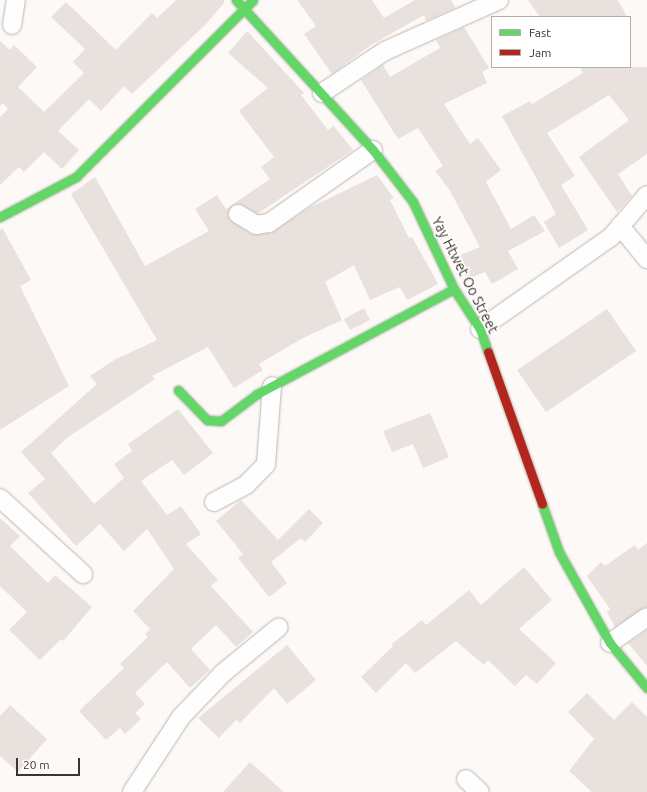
<!DOCTYPE html>
<html>
<head>
<meta charset="utf-8">
<style>
	body { margin:0 }
	#map { position:relative; width:647px; height:792px; overflow:hidden; background:#fcf9f6; font-family:Ubuntu,sans-serif }
	div>[style] { position:absolute }
	[style*='--x'] { left:calc(var(--x)*1px); top:calc(var(--y)*1px); width:calc(var(--w)*1px); rotate:calc(var(--a)*1deg) }
	.building>* { inset:0; background:#e9e1dd }
	.roads { filter:drop-shadow(0 0 1px #bbb6b0) drop-shadow(0 0 1px #bbb6b0) }
	.street>* { height:18px; margin:-9px; padding:0 9px; transform-origin:9px; border-radius:9px; background:#fffefe }
	.fast>* { height:9px; margin:-4.5px; padding:0 4.5px; transform-origin:4.5px; border-radius:4.5px; background:#63d668 }
	.jam>* { height:9px; margin:-4.5px; padding:0 4.5px; transform-origin:4.5px; border-radius:4.5px; background:#b3261e }
	span { translate:-50% -50%; white-space:nowrap; text-align:center; line-height:1.15; -webkit-text-stroke:3.5px #fff; paint-order:stroke }
	.street-label { font-size:14px; color:#3d362a }
	.legend { position:absolute; left:491px; top:16px; width:140px; height:52px; box-sizing:border-box; background:#fff; border:1px solid #b1afaa; margin:0; padding:5px 7px; list-style:none; font-size:12px; color:#3d362a }
	.legend li { display:flex; align-items:center; gap:8px; height:20px }
	.legend b { width:20px; border:1px solid #b1afaa }
	.scale { position:absolute; left:16px; top:758px; width:64px; height:18px; box-sizing:border-box; border:2px solid #3d362a; border-top:0; padding-left:5px; font-size:12px; line-height:14px; white-space:nowrap; color:#3d362a; -webkit-text-stroke:3px #fff; paint-order:stroke }
</style>
</head>
<body>
<div id="map">
	<div class="building">
		<div style="clip-path:polygon(176px 0,224px 0,224px 3px,206px 24px,132px 94px,124px 86px,101px 111px,89px 99px,58px 131px,79px 150px,62px 169px,44px 152px,24px 172px,19px 167px,0 185px,0 117px,8px 109px,3px 103px,0 106px,0 41px,10px 50px,14px 45px,37px 67px,18px 87px,44px 112px,84px 73px,73px 62px,85px 49px,51px 17px,66px 2px,116px 50px,152px 13px,157px 18px)"></div>
		<div style="clip-path:polygon(297px 0,372px 0,384px 18px,415px 0,451px 0,455px 8px,426px 21px,424px 15px,371px 45px,332px 74px,304px 34px,316px 26px)"></div>
		<div style="clip-path:polygon(528px 0,618px 0,627px 17px,540px 17px)"></div>
		<div style="clip-path:polygon(464px 27px,489px 68px,482px 72px,487px 83px,444px 104px,470px 144px,478px 138px,501px 170px,486px 182px,511px 229px,534px 215px,545px 231px,508px 251px,518px 269px,492px 284px,485px 272px,467px 279px,453px 258px,480px 247px,449px 189px,435px 171px,443px 166px,418px 128px,398px 139px,361px 80px,383px 65px,390px 77px,440px 48px,436px 40px)"></div>
		<div style="clip-path:polygon(247px 31px,304px 93px,301px 95px,328px 130px,334px 126px,353px 150px,257px 214px,243px 205px,233px 205px,228px 213px,229px 219px,251px 234px,271px 233px,309px 208px,377px 175px,394px 198px,390px 200px,409px 238px,412px 237px,438px 284px,407px 300px,400px 287px,370px 300px,354px 265px,325px 282px,342px 320px,301px 339px,259px 364px,263px 370px,234px 388px,208px 347px,152px 376px,155px 379px,68px 437px,51px 453px,94px 504px,124px 478px,114px 464px,132px 451px,128px 444px,178px 409px,213px 453px,184px 475px,172px 460px,141px 481px,167px 515px,181px 506px,201px 534px,186px 544px,218px 580px,211px 586px,253px 632px,236px 647px,216px 625px,191px 649px,210px 670px,190px 688px,167px 662px,135px 693px,145px 704px,135px 713px,141px 719px,125px 734px,120px 728px,106px 740px,79px 711px,124px 668px,120px 664px,148px 637px,145px 634px,150px 629px,133px 611px,174px 569px,147px 529px,124px 551px,100px 524px,76px 546px,28px 493px,45px 479px,21px 452px,97px 384px,90px 376px,116px 359px,157px 340px,71px 194px,95px 177px,145px 266px,209px 231px,195px 209px,217px 195px,226px 209px,270px 179px,261px 167px,274px 157px,239px 111px,268px 88px,228px 53px)"></div>
		<div style="clip-path:polygon(580px 67px,647px 67px,647px 154px,618px 174px,632px 196px,617px 212px,579px 157px,629px 120px,609px 95px,547px 133px,575px 176px,561px 185px,588px 230px,559px 248px,544px 222px,556px 214px,502px 116px,530px 101px,532px 104px,583px 73px)"></div>
		<div style="clip-path:polygon(0 229px,3px 229px,31px 280px,20px 286px,69px 386px,0 430px)"></div>
		<div style="clip-path:polygon(364px 308px,370px 320px,350px 330px,344px 319px)"></div>
		<div style="clip-path:polygon(607px 309px,636px 351px,546px 412px,517px 370px)"></div>
		<div style="clip-path:polygon(430px 413px,449px 457px,423px 468px,413px 444px,392px 452px,383px 431px)"></div>
		<div style="clip-path:polygon(241px 500px,278px 540px,309px 509px,323px 523px,305px 542px,301px 538px,271px 562px,287px 583px,269px 597px,238px 558px,243px 554px,216px 521px)"></div>
		<div style="clip-path:polygon(0 518px,20px 536px,10px 546px,48px 583px,55px 575px,92px 607px,63px 641px,61px 639px,40px 660px,9px 630px,27px 612px,0 586px)"></div>
		<div style="clip-path:polygon(647px 543px,647px 607px,615px 627px,607px 612px,610px 609px,587px 576px,601px 562px,605px 566px,635px 545px,638px 550px)"></div>
		<div style="clip-path:polygon(524px 567px,552px 600px,519px 629px,556px 663px,537px 684px,526px 675px,515px 686px,488px 660px,484px 665px,456px 641px,415px 673px,406px 663px,376px 693px,361px 677px,393px 646px,392px 644px,422px 620px,426px 625px,469px 590px,481px 605px)"></div>
		<div style="clip-path:polygon(647px 630px,647px 666px,628px 643px)"></div>
		<div style="clip-path:polygon(287px 645px,316px 680px,287px 704px,274px 688px,240px 723px,236px 720px,219px 738px,198px 718px)"></div>
		<div style="clip-path:polygon(587px 693px,614px 720px,632px 702px,647px 717px,647px 792px,592px 792px,569px 771px,594px 739px,568px 712px)"></div>
		<div style="clip-path:polygon(10px 705px,47px 739px,18px 772px,0 756px,0 716px)"></div>
		<div style="clip-path:polygon(250px 762px,284px 792px,223px 792px)"></div>
	</div>
	<div class="roads">
		<div class="street">
			<div style="--x:12;--y:25;--w:25;--a:-81"></div>
			<div style="--x:322;--y:93;--w:76;--a:-33.7"></div>
			<div style="--x:385;--y:51;--w:125;--a:-24.1"></div>
			<div style="--x:238;--y:214;--w:21;--a:31"></div>
			<div style="--x:256;--y:225;--w:13;--a:-9"></div>
			<div style="--x:269;--y:223;--w:127;--a:-35.1"></div>
			<div style="--x:620;--y:226;--w:43;--a:50.7"></div>
			<div style="--x:480;--y:329;--w:160;--a:-35.1"></div>
			<div style="--x:611;--y:237;--w:55;--a:-49.4"></div>
			<div style="--x:0;--y:498;--w:113;--a:42.5"></div>
			<div style="--x:214;--y:502;--w:36;--a:-28"></div>
			<div style="--x:246;--y:485;--w:29;--a:-46"></div>
			<div style="--x:266;--y:464;--w:78;--a:-85.6"></div>
			<div style="--x:610;--y:643;--w:45;--a:-35.1"></div>
			<div style="--x:466;--y:779;--w:19;--a:43"></div>
			<div style="--x:132;--y:792;--w:90;--a:-56.8"></div>
			<div style="--x:181;--y:717;--w:61;--a:-46.3"></div>
			<div style="--x:223;--y:673;--w:72;--a:-39.4"></div>
		</div>
		<div class="fast">
			<div style="--x:236;--y:0;--w:203;--a:47.6"></div>
			<div style="--x:373;--y:150;--w:66;--a:52.4"></div>
			<div style="--x:413;--y:202;--w:96;--a:64.8"></div>
			<div style="--x:454;--y:289;--w:48;--a:57"></div>
			<div style="--x:480;--y:329;--w:24;--a:71"></div>
			<div style="--x:0;--y:217;--w:86;--a:-27.8"></div>
			<div style="--x:76;--y:177;--w:250;--a:-45"></div>
			<div style="--x:178;--y:390;--w:42;--a:46"></div>
			<div style="--x:207;--y:420;--w:14;--a:4"></div>
			<div style="--x:221;--y:421;--w:45;--a:-36.9"></div>
			<div style="--x:257;--y:394;--w:223;--a:-28.1"></div>
			<div style="--x:542;--y:504;--w:51;--a:70.5"></div>
			<div style="--x:559;--y:552;--w:104;--a:60.7"></div>
			<div style="--x:610;--y:643;--w:58;--a:50.6"></div>
		</div>
		<div class="jam">
			<div style="--x:488;--y:352;--w:161;--a:70.4"></div>
		</div>
	</div>
	<div class="street-label">
		<span style="left:465px;top:275px;rotate:63deg">Yay Htwet Oo Street</span>
	</div>
	<ul class="legend">
	<li><b style="height:5px;background:#63d668"></b>Fast</li>
	<li><b style="height:5px;background:#b3261e"></b>Jam</li>
	</ul>
	<div class="scale">20 m</div>
</div>
</body>
</html>
